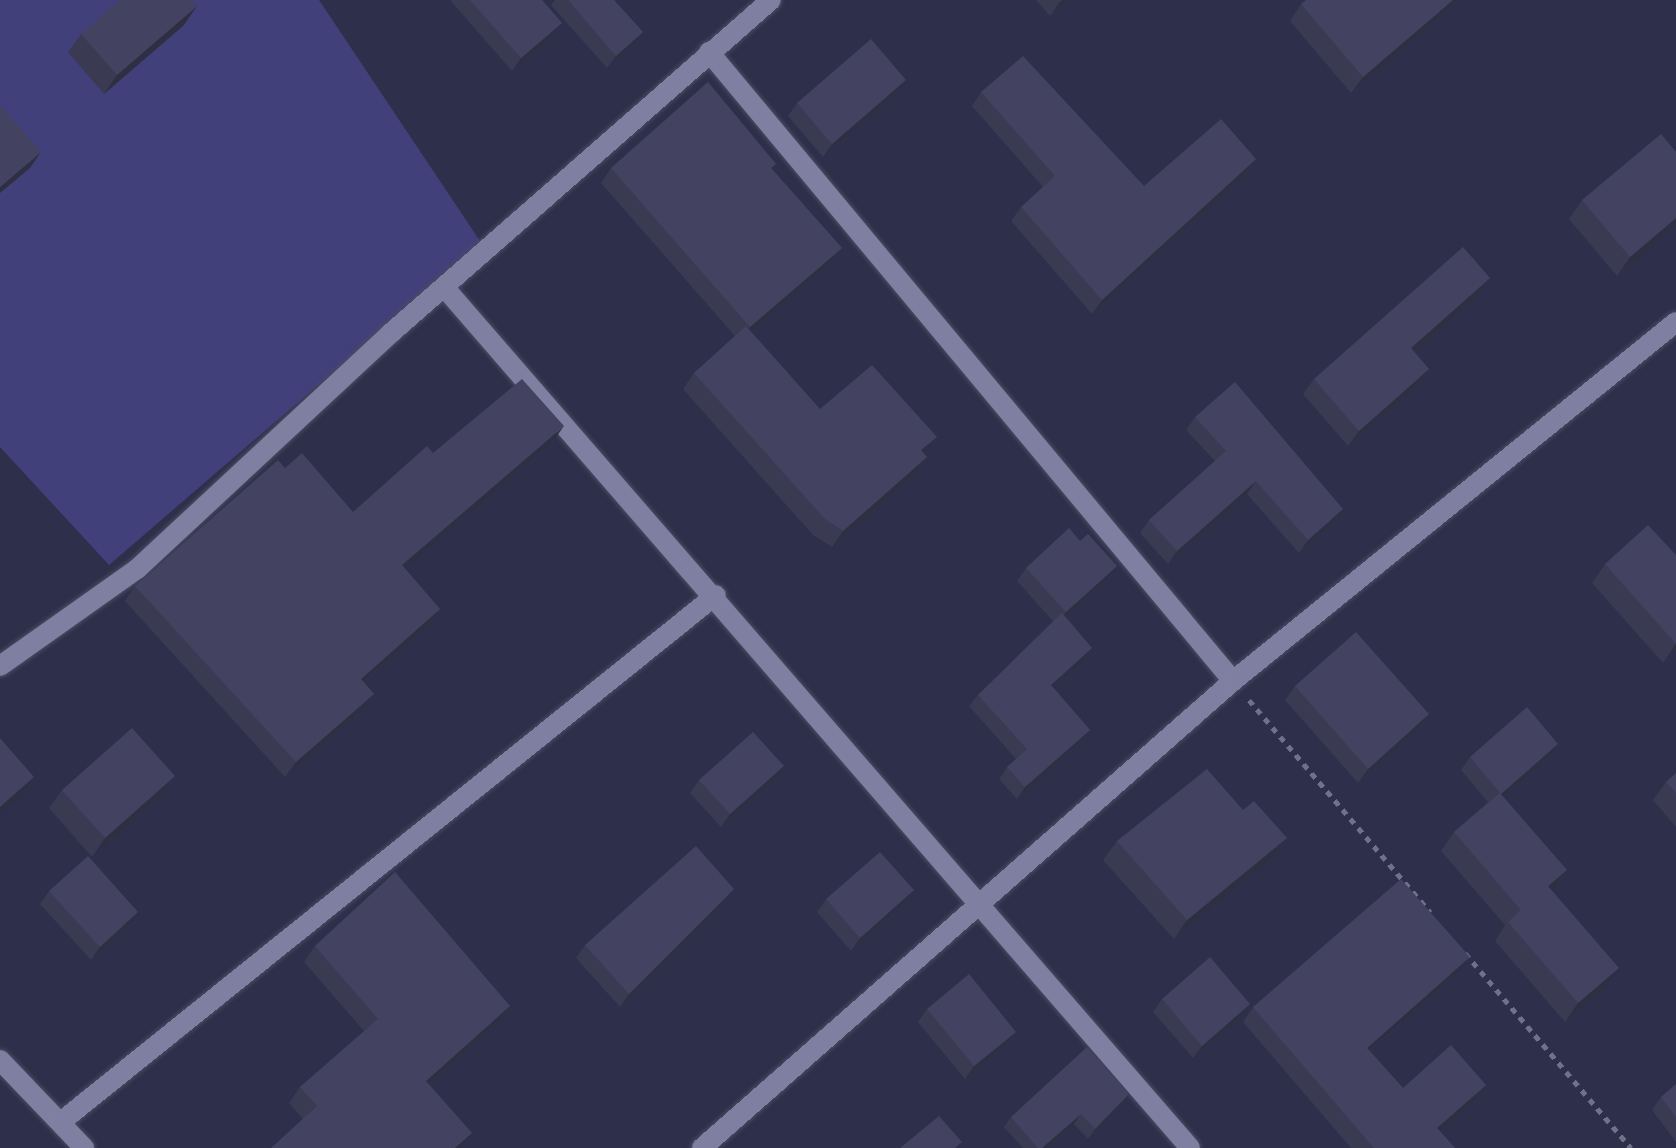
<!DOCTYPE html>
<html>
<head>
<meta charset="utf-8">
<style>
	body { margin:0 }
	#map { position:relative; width:1676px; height:1148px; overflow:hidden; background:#2e2f4a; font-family:"Open Sans",sans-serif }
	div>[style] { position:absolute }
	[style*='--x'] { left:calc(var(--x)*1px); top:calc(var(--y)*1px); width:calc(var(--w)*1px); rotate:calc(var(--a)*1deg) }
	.green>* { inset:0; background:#42407a }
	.path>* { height:5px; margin-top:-2.5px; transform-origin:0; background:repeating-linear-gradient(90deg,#71728a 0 6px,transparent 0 12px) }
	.roads { filter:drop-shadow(0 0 2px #4b4b63) drop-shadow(0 0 2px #4b4b63) }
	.minor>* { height:20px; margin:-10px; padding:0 10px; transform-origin:10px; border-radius:10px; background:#7f80a1 }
	.wall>* { inset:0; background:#3a3a53 }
	.shaded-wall>* { inset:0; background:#2f2f44 }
	.building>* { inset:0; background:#434361 }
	span { translate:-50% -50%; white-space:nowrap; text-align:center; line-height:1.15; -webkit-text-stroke:6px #181825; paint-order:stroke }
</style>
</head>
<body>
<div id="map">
	<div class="green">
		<div style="clip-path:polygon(0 0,319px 0,482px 244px,109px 565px,0 447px)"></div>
	</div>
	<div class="path">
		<div style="--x:1249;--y:700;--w:279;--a:49.5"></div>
		<div style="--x:1465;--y:953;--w:256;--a:49.6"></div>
	</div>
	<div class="roads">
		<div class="minor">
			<div style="--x:709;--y:52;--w:819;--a:50.2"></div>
			<div style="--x:444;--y:287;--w:1139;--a:49.09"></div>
			<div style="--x:0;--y:666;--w:168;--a:-35.3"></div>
			<div style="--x:137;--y:569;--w:347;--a:-42.9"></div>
			<div style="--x:391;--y:333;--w:505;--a:-41.23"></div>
			<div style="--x:0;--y:1060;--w:122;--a:46.3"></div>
			<div style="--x:62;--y:1121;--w:839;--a:-38.81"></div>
			<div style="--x:702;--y:1148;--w:707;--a:-41.33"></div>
			<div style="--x:1233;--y:681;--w:570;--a:-39.02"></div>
		</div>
	</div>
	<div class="wall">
		<div style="clip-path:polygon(450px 0,542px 0,562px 23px,553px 36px,512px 71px)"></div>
		<div style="clip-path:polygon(555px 0,614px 0,643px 32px,634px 45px,607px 68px,551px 5px)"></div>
		<div style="clip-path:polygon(1036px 0,1069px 0,1050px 16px)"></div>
		<div style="clip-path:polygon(1301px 4px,1447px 11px,1351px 93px,1290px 21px)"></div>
		<div style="clip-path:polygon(184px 25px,104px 94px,68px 52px,81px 34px)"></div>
		<div style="clip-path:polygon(981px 92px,1144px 186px,1256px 159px,1247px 173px,1092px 314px,1011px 221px,1021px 207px,1043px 187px,972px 106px)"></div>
		<div style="clip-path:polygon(897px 93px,823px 157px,788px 116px,797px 103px)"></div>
		<div style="clip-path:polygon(1676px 152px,1676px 226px,1617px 276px,1569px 219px,1582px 200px)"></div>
		<div style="clip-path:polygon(611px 168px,772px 169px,842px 248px,831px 262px,751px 332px,820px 409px,937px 437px,924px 454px,927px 457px,916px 473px,832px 547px,813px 535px,683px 389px,694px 373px,735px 336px,601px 183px)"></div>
		<div style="clip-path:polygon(1490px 278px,1480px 294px,1414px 352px,1429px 369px,1418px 385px,1348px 446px,1303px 394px,1314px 379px)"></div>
		<div style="clip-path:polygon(1195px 417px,1334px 522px,1299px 553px,1247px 494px,1168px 564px,1140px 533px,1149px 520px,1215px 461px,1186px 430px)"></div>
		<div style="clip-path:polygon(554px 440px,404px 568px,440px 609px,430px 624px,364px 682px,374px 694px,364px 709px,285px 777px,125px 601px,135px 586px,285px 468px,353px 512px,433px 453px)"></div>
		<div style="clip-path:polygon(1080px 541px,1117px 566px,1108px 579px,1066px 617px,1092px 648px,1084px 660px,1053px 687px,1090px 730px,1082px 741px,1017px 799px,999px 779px,1007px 767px,1016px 759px,969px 706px,978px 695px,1053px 621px,1017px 581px,1026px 568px)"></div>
		<div style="clip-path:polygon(1676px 555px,1676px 651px,1663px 663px,1592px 583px,1605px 564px)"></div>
		<div style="clip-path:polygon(1295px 686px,1429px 714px,1420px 728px,1358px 783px,1285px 700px)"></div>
		<div style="clip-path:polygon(1470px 757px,1549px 757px,1503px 797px,1567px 870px,1552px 891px,1606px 987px,1565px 1022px,1495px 941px,1505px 925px,1441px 851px,1454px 832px,1488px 802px,1461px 770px)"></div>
		<div style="clip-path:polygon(1676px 773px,1676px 827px,1653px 800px,1666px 782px)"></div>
		<div style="clip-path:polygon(175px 776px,161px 795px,92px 857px,49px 808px,62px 790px)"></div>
		<div style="clip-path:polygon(775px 779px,721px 827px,690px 793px,699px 780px)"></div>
		<div style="clip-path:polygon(1243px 810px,1287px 838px,1273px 857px,1174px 939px,1103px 860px,1117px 841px)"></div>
		<div style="clip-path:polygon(734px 889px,725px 902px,620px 1007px,576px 958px,585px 945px)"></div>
		<div style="clip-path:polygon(914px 890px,904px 903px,851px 951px,817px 912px,826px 899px)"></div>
		<div style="clip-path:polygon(49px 891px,129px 925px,91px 960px,40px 904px)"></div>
		<div style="clip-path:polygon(315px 946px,499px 1022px,429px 1084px,303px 1119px,289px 1103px,300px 1087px,364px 1031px,304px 962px)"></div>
		<div style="clip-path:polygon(1459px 972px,1370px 1051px,1403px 1088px,1486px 1085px,1475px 1100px,1440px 1131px,1455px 1148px,1351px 1148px,1243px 1022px,1253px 1007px)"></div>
		<div style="clip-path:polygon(1162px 999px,1250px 1004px,1241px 1017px,1193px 1058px,1153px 1012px)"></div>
		<div style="clip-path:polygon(927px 1009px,1016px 1032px,1007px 1044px,965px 1079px,918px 1022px)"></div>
		<div style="clip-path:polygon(1676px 1084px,1676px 1142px,1652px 1110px,1661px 1097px)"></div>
		<div style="clip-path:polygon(1129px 1094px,1123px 1103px,1088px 1139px,1074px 1124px,1047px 1148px,1023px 1148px,1004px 1127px,1011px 1117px)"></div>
	</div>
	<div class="shaded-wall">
		<div style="clip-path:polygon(1063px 0,1069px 0,1050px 16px,1059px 3px)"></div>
		<div style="clip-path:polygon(1453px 0,1455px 0,1447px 11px,1351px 93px,1363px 77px)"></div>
		<div style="clip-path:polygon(197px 6px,184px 25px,104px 94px,117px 75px)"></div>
		<div style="clip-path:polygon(562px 23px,553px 36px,512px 71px,521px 58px)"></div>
		<div style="clip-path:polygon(643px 32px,634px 45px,607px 68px,616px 56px)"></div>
		<div style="clip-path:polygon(906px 80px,897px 93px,823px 157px,832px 144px)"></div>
		<div style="clip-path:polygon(41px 152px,30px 168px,0 193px,0 187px)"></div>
		<div style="clip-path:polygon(1256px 159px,1247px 173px,1092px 314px,1102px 300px)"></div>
		<div style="clip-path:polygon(1676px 218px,1676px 226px,1617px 276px,1630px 257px)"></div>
		<div style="clip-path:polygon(842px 248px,831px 262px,740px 342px,750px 327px)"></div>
		<div style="clip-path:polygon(1490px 278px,1480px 294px,1400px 364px,1411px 348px)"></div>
		<div style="clip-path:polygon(1429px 369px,1418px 385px,1348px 446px,1359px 431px)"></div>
		<div style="clip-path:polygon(564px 426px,554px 440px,391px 580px,402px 565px)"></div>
		<div style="clip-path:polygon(937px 437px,926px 453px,910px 466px,921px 450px)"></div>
		<div style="clip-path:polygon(927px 457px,916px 473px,832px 547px,843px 531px)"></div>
		<div style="clip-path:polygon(1256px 481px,1247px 494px,1168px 564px,1177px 551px)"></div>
		<div style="clip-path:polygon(1343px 509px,1334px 522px,1299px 553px,1308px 540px)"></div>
		<div style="clip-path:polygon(1117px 566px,1108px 579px,1057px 625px,1066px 612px)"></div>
		<div style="clip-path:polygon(440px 609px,430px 624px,351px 693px,361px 679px)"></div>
		<div style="clip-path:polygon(1676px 644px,1676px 651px,1663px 663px)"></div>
		<div style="clip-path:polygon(1092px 648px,1084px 660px,1042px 697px,1051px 685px)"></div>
		<div style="clip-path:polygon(374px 694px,364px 709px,285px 777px,296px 762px)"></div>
		<div style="clip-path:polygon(1429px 714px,1420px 728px,1358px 783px,1368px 769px)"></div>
		<div style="clip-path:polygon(1090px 730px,1082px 741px,1017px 799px,1025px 787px)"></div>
		<div style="clip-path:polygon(1558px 744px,1549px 757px,1492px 807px,1501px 794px)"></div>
		<div style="clip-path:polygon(784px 766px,775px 779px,721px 827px,730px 814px)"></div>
		<div style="clip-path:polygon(175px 776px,161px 795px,92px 857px,105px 838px)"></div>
		<div style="clip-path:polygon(34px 777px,21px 795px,0 814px,0 807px)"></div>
		<div style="clip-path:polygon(1287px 838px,1273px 857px,1174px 939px,1187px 920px)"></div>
		<div style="clip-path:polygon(1567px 870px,1554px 889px,1535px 905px,1548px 886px)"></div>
		<div style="clip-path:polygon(734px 889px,725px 902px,620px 1007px,629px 994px)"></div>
		<div style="clip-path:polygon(914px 890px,904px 903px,851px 951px,860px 938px)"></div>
		<div style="clip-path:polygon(138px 912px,129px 925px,91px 960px,100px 947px)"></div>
		<div style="clip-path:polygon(1470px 957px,1459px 972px,1357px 1062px,1367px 1048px)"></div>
		<div style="clip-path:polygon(1619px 968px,1606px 987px,1565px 1022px,1578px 1003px)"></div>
		<div style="clip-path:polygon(1250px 1004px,1241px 1017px,1193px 1058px,1202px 1046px)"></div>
		<div style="clip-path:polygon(510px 1006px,499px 1022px,414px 1097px,426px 1081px)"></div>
		<div style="clip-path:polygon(1016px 1032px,1007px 1044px,965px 1079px,974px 1066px)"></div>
		<div style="clip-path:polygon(1486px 1085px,1475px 1100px,1427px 1143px,1437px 1128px)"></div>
		<div style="clip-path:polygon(1129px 1094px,1123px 1103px,1088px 1139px,1095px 1129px)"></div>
		<div style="clip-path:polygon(1081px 1114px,1074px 1124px,1047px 1148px,1042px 1148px)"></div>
		<div style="clip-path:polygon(472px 1133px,461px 1148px,455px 1148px)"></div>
	</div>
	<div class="building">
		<div style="clip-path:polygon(120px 0,192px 0,197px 6px,117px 75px,81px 34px)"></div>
		<div style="clip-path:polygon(470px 0,542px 0,562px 23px,521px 58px)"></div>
		<div style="clip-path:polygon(568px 0,614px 0,643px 32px,616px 56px)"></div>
		<div style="clip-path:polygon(1306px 0,1453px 0,1363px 77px,1301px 4px)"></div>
		<div style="clip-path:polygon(871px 39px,906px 80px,832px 144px,797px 103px)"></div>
		<div style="clip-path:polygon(1023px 56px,1144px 186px,1221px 119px,1256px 159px,1102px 300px,1021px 207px,1055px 176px,981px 92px)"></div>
		<div style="clip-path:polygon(708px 82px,776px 164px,771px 168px,842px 248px,750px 327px,611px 168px)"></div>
		<div style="clip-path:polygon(0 105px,41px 152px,0 187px)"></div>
		<div style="clip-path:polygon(1661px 134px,1676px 152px,1676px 218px,1630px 257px,1582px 200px)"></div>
		<div style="clip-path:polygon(1463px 247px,1490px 278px,1411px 348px,1429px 369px,1359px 431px,1314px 379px)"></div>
		<div style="clip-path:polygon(746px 326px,820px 409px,872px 365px,937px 437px,921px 450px,927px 457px,843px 531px,825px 519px,694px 373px)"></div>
		<div style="clip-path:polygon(522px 379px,564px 426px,402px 565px,440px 609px,361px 679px,374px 694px,296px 762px,135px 586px,278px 460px,285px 468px,302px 453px,353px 512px,427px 446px,433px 453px)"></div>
		<div style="clip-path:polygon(1235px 382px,1343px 509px,1308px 540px,1256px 481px,1177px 551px,1149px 520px,1226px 451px,1195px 417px)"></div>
		<div style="clip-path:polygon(1648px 525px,1676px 555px,1676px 644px,1605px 564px)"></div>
		<div style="clip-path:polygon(1069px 528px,1080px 541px,1088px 534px,1117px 566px,1066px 612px,1026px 568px)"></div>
		<div style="clip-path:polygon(1062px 613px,1092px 648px,1051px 685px,1090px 730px,1025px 787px,1007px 767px,1027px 749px,978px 695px)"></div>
		<div style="clip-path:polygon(1356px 632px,1429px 714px,1368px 769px,1295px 686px)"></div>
		<div style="clip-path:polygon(1527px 707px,1558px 744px,1501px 794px,1470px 757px)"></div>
		<div style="clip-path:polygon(132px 728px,175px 776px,105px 838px,62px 790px)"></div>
		<div style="clip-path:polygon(753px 732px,784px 766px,730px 814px,699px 780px)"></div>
		<div style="clip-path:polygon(0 738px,34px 777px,0 807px)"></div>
		<div style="clip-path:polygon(1207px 769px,1243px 810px,1254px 801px,1287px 838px,1187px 920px,1117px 841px)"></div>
		<div style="clip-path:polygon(1676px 773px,1676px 793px,1666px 782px)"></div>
		<div style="clip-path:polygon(1500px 793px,1567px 870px,1548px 886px,1619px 968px,1578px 1003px,1508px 922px,1521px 910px,1454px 832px)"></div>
		<div style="clip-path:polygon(696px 846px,734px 889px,629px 994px,585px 945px)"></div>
		<div style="clip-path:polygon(880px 852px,914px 890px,860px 938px,826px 899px)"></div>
		<div style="clip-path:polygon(88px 856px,138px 912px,100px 947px,49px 891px)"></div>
		<div style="clip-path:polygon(395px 872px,510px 1006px,426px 1081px,472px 1133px,455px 1148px,271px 1148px,317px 1106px,300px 1087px,378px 1019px,315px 946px)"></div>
		<div style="clip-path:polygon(1401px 879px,1470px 957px,1367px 1048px,1403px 1088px,1451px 1045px,1486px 1085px,1437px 1128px,1455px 1148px,1374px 1148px,1253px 1007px)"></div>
		<div style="clip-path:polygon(1210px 957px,1250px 1004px,1202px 1046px,1162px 999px)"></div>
		<div style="clip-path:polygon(969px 974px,1016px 1032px,974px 1066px,927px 1009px)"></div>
		<div style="clip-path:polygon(1087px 1047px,1129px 1094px,1095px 1129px,1081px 1114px,1042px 1148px,1038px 1148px,1011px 1117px)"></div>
		<div style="clip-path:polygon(1676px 1084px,1676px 1117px,1661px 1097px)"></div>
		<div style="clip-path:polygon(939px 1116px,962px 1142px,955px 1148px,900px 1148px)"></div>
	</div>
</div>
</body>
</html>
